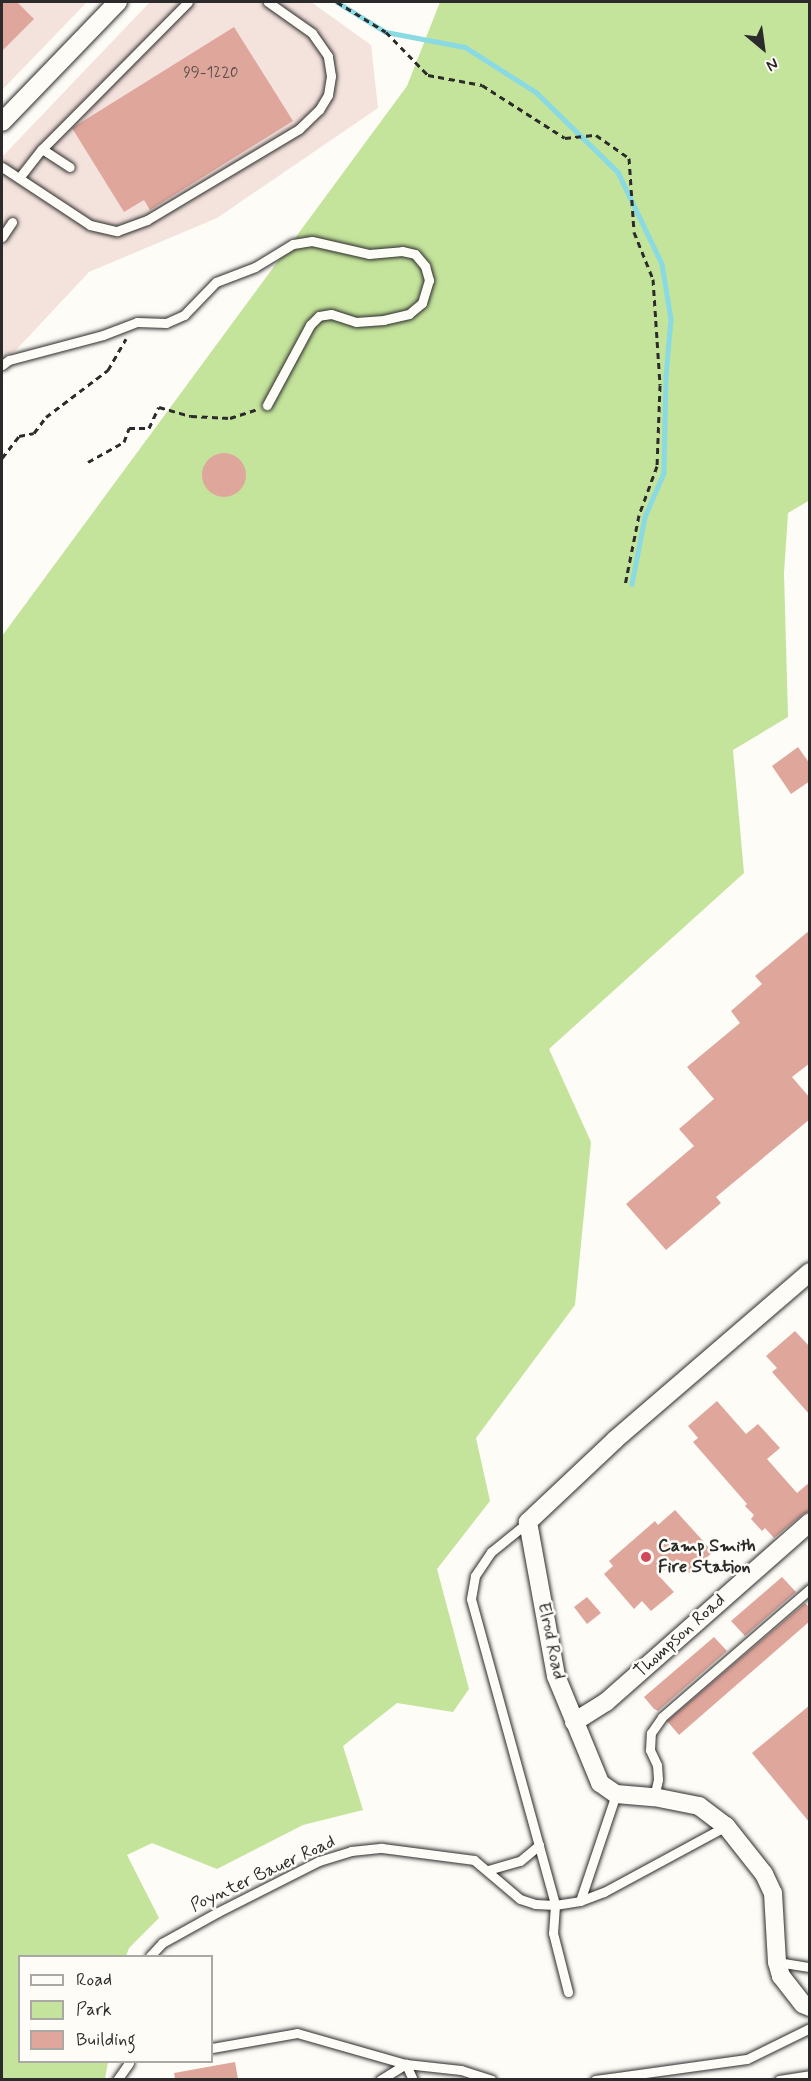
<!DOCTYPE html>
<html>
<head>
<meta charset="utf-8">
<style>
	body { margin:0 }
	#map { position:relative; width:811px; height:2081px; overflow:hidden; background:#fdfcf7; font-family:Mynerve,sans-serif }
	div>[style] { position:absolute }
	[style*='--x'] { left:calc(var(--x)*1px); top:calc(var(--y)*1px); width:calc(var(--w)*1px); rotate:calc(var(--a)*1deg) }
	.built>* { inset:0; background:#f4e2dc }
	.green>* { inset:0; background:#c4e39b }
	.stream>* { height:4.5px; margin:-2.25px; padding:0 2.25px; transform-origin:2.25px; border-radius:2.25px; background:#8adae4 }
	.building>* { inset:0; background:#dfa69c }
	.round { border-radius:50% }
	.path>* { height:3px; margin-top:-1.5px; transform-origin:0; background:repeating-linear-gradient(90deg,#2b2b2b 0 6px,transparent 0 10.5px) }
	.roads { filter:drop-shadow(0 0 2px #2b2b2b) drop-shadow(0 0 2px #2b2b2b) }
	.lane>* { height:9px; margin:-4.5px; padding:0 4.5px; transform-origin:4.5px; border-radius:4.5px; background:#fdfcf7 }
	.street>* { height:18px; margin:-9px; padding:0 9px; transform-origin:9px; border-radius:9px; background:#fdfcf7 }
	.dots>* { width:16px; height:16px; translate:-50% -50%; box-sizing:border-box; border:3px solid #fdfcf7; border-radius:50% }
	span { translate:-50% -50%; white-space:nowrap; text-align:center; line-height:1.15; -webkit-text-stroke:5px #fdfcf7; paint-order:stroke }
	.number-label { font-size:15px; color:#584a47 }
	.number-label span { -webkit-text-stroke-width:0 }
	.poi-label { font-size:18px; color:#2b2b2b; font-weight:700 }
	.left { translate:0 -50%; text-align:left }
	.street-label { font-size:18px; color:#2b2b2b }
	.frame { position:absolute; inset:0; border:3px solid #2b2b2b; pointer-events:none }
	.legend { position:absolute; left:18px; top:1955px; width:195px; height:108px; box-sizing:border-box; background:#fdfcf7; border:2px solid #a9a8a5; margin:0; padding:8px 10px; list-style:none; font-size:18px; color:#2b2b2b }
	.legend li { display:flex; align-items:center; gap:12px; height:30px }
	.legend b { width:30px; border:2px solid #a9a8a5 }
	.north { position:absolute; left:733px; top:18px; width:60px; height:60px; -webkit-text-stroke:4px #fdfcf7; paint-order:stroke; rotate:151deg; font-size:16px; font-weight:700; line-height:24px; text-align:center; color:#2b2b2b }
	.north::after { content:''; display:block; margin:auto; width:21px; height:27px; background:#2b2b2b; clip-path:polygon(50% 0,100% 100%,50% 72%,0 100%) }
</style>
</head>
<body>
<div id="map">
	<div class="built">
		<div style="clip-path:polygon(2px 2px,87px 2px,2px 90px)"></div>
		<div style="clip-path:polygon(150px 2px,311px 2px,371px 45px,378px 108px,217px 218px,89px 272px,16px 350px,2px 357px,2px 157px)"></div>
	</div>
	<div class="green">
		<div style="clip-path:polygon(440px 2px,809px 2px,810px 500px,788px 513px,784px 573px,788px 717px,733px 750px,744px 873px,549px 1049px,591px 1142px,575px 1305px,476px 1438px,490px 1501px,437px 1569px,469px 1689px,453px 1712px,397px 1703px,343px 1746px,363px 1810px,303px 1825px,217px 1869px,152px 1843px,127px 1855px,159px 1918px,129px 1948px,126px 1956px,20px 1956px,20px 2062px,108px 2062px,105px 2079px,2px 2080px,2px 636px,407px 86px)"></div>
	</div>
	<div class="stream">
		<div style="--x:337;--y:2;--w:57;--a:31.5"></div>
		<div style="--x:386;--y:32;--w:80;--a:10.8"></div>
		<div style="--x:465;--y:47;--w:84;--a:32.4"></div>
		<div style="--x:536;--y:92;--w:115;--a:44.3"></div>
		<div style="--x:618;--y:172;--w:102;--a:64.4"></div>
		<div style="--x:662;--y:264;--w:56;--a:80.7"></div>
		<div style="--x:671;--y:319;--w:57;--a:95"></div>
		<div style="--x:666;--y:376;--w:97;--a:91.2"></div>
		<div style="--x:664;--y:473;--w:48;--a:113.4"></div>
		<div style="--x:645;--y:517;--w:68;--a:101"></div>
	</div>
	<div class="building">
		<div style="clip-path:polygon(2px 2px,17px 2px,34px 19px,2px 51px)"></div>
		<div style="clip-path:polygon(234px 27px,293px 121px,150px 210px,144px 200px,124px 212px,72px 128px)"></div>
		<div class="round" style="left:202px;top:453px;width:44px;height:44px"></div>
		<div style="clip-path:polygon(798px 747px,810px 764px,810px 781px,791px 794px,772px 766px)"></div>
		<div style="clip-path:polygon(810px 930px,810px 1063px,792px 1077px,810px 1098px,810px 1119px,716px 1197px,721px 1203px,666px 1250px,626px 1204px,694px 1146px,679px 1129px,714px 1099px,687px 1067px,740px 1023px,731px 1011px,762px 984px,755px 976px)"></div>
		<div style="clip-path:polygon(795px 1331px,810px 1347px,810px 1415px,772px 1372px,777px 1368px,766px 1356px)"></div>
		<div style="clip-path:polygon(717px 1401px,746px 1434px,758px 1424px,780px 1448px,767px 1459px,797px 1493px,810px 1482px,810px 1511px,803px 1514px,774px 1538px,765px 1528px,762px 1531px,751px 1519px,754px 1515px,745px 1506px,747px 1504px,693px 1442px,698px 1438px,688px 1426px)"></div>
		<div style="clip-path:polygon(675px 1510px,713px 1552px,689px 1573px,677px 1559px,658px 1575px,674px 1592px,651px 1611px,642px 1601px,634px 1609px,604px 1574px,613px 1566px,609px 1561px,655px 1521px,658px 1525px)"></div>
		<div style="clip-path:polygon(782px 1577px,796px 1592px,745px 1636px,731px 1621px)"></div>
		<div style="clip-path:polygon(587px 1597px,601px 1613px,587px 1624px,574px 1607px)"></div>
		<div style="clip-path:polygon(805px 1603px,810px 1608px,810px 1621px,679px 1735px,667px 1721px)"></div>
		<div style="clip-path:polygon(714px 1637px,727px 1651px,658px 1711px,654px 1709px,644px 1697px)"></div>
		<div style="clip-path:polygon(810px 1705px,810px 1823px,752px 1753px)"></div>
		<div style="clip-path:polygon(235px 2062px,238px 2079px,175px 2079px,174px 2073px)"></div>
	</div>
	<div class="path">
		<div style="--x:337;--y:2;--w:57;--a:31.5"></div>
		<div style="--x:386;--y:32;--w:60;--a:45.7"></div>
		<div style="--x:428;--y:75;--w:55;--a:10.5"></div>
		<div style="--x:482;--y:85;--w:98;--a:32.6"></div>
		<div style="--x:565;--y:138;--w:31;--a:-6"></div>
		<div style="--x:596;--y:135;--w:40;--a:34.9"></div>
		<div style="--x:629;--y:158;--w:74;--a:86.1"></div>
		<div style="--x:634;--y:232;--w:51;--a:68"></div>
		<div style="--x:653;--y:279;--w:106;--a:86.2"></div>
		<div style="--x:660;--y:385;--w:81;--a:92.1"></div>
		<div style="--x:657;--y:466;--w:52;--a:110.2"></div>
		<div style="--x:639;--y:515;--w:71;--a:101.3"></div>
		<div style="--x:2;--y:458;--w:28;--a:-52"></div>
		<div style="--x:19;--y:436;--w:15;--a:-11"></div>
		<div style="--x:34;--y:433;--w:20;--a:-53"></div>
		<div style="--x:46;--y:417;--w:78;--a:-37.2"></div>
		<div style="--x:108;--y:370;--w:36;--a:-60"></div>
		<div style="--x:88;--y:462;--w:41;--a:-29.1"></div>
		<div style="--x:124;--y:442;--w:15;--a:-70"></div>
		<div style="--x:129;--y:428;--w:20;--a:0"></div>
		<div style="--x:149;--y:428;--w:23;--a:-65"></div>
		<div style="--x:159;--y:407;--w:33;--a:16"></div>
		<div style="--x:191;--y:416;--w:39;--a:3"></div>
		<div style="--x:230;--y:418;--w:28;--a:-18"></div>
	</div>
	<div class="roads">
		<div class="lane">
			<div style="--x:42;--y:149;--w:33;--a:33"></div>
			<div style="--x:2;--y:167;--w:105;--a:33.4"></div>
			<div style="--x:90;--y:225;--w:28;--a:13"></div>
			<div style="--x:117;--y:231;--w:32;--a:-20"></div>
			<div style="--x:147;--y:220;--w:177;--a:-30.9"></div>
			<div style="--x:299;--y:129;--w:28;--a:-44"></div>
			<div style="--x:319;--y:110;--w:17;--a:-59"></div>
			<div style="--x:328;--y:95;--w:19;--a:-81"></div>
			<div style="--x:331;--y:76;--w:20;--a:-99"></div>
			<div style="--x:328;--y:56;--w:28;--a:-125"></div>
			<div style="--x:312;--y:33;--w:54;--a:-144.8"></div>
			<div style="--x:19;--y:178;--w:37;--a:-52"></div>
			<div style="--x:42;--y:149;--w:207;--a:-45.2"></div>
			<div style="--x:2;--y:237;--w:18;--a:-56"></div>
			<div style="--x:2;--y:365;--w:9;--a:-36"></div>
			<div style="--x:9;--y:360;--w:97;--a:-14.9"></div>
			<div style="--x:103;--y:335;--w:36;--a:-21"></div>
			<div style="--x:137;--y:322;--w:29;--a:2"></div>
			<div style="--x:166;--y:323;--w:20;--a:-24"></div>
			<div style="--x:184;--y:315;--w:46;--a:-45.9"></div>
			<div style="--x:216;--y:282;--w:42;--a:-21"></div>
			<div style="--x:255;--y:267;--w:44;--a:-31.2"></div>
			<div style="--x:293;--y:244;--w:19;--a:-9"></div>
			<div style="--x:312;--y:241;--w:58;--a:12.8"></div>
			<div style="--x:369;--y:254;--w:33;--a:-5"></div>
			<div style="--x:402;--y:251;--w:13;--a:13"></div>
			<div style="--x:415;--y:254;--w:16;--a:50"></div>
			<div style="--x:425;--y:266;--w:15;--a:74"></div>
			<div style="--x:429;--y:280;--w:24;--a:107"></div>
			<div style="--x:422;--y:303;--w:17;--a:140"></div>
			<div style="--x:409;--y:314;--w:26;--a:167"></div>
			<div style="--x:384;--y:320;--w:28;--a:176"></div>
			<div style="--x:356;--y:322;--w:26;--a:-162"></div>
			<div style="--x:331;--y:314;--w:12;--a:171"></div>
			<div style="--x:319;--y:316;--w:13;--a:135"></div>
			<div style="--x:310;--y:325;--w:91;--a:118.3"></div>
			<div style="--x:528;--y:1522;--w:48;--a:141"></div>
			<div style="--x:491;--y:1552;--w:29;--a:124"></div>
			<div style="--x:475;--y:1576;--w:23;--a:100"></div>
			<div style="--x:471;--y:1599;--w:317;--a:74.6"></div>
			<div style="--x:555;--y:1905;--w:28;--a:94"></div>
			<div style="--x:553;--y:1933;--w:61;--a:75.7"></div>
			<div style="--x:654;--y:1797;--w:18;--a:-77"></div>
			<div style="--x:658;--y:1779;--w:14;--a:-94"></div>
			<div style="--x:657;--y:1765;--w:17;--a:-115"></div>
			<div style="--x:650;--y:1750;--w:17;--a:-87"></div>
			<div style="--x:651;--y:1733;--w:19;--a:-55"></div>
			<div style="--x:662;--y:1717;--w:196;--a:-40.9"></div>
			<div style="--x:488;--y:1870;--w:33;--a:-16"></div>
			<div style="--x:520;--y:1861;--w:25;--a:-40"></div>
			<div style="--x:580;--y:1901;--w:113;--a:-71.4"></div>
			<div style="--x:150;--y:1956;--w:18;--a:-47"></div>
			<div style="--x:162;--y:1943;--w:64;--a:-29"></div>
			<div style="--x:218;--y:1912;--w:113;--a:-26.8"></div>
			<div style="--x:319;--y:1861;--w:34;--a:-17"></div>
			<div style="--x:351;--y:1851;--w:31;--a:-6"></div>
			<div style="--x:382;--y:1848;--w:93;--a:7.4"></div>
			<div style="--x:474;--y:1860;--w:60;--a:40.3"></div>
			<div style="--x:520;--y:1899;--w:16;--a:18"></div>
			<div style="--x:535;--y:1904;--w:20;--a:3"></div>
			<div style="--x:555;--y:1905;--w:25;--a:-9"></div>
			<div style="--x:580;--y:1901;--w:26;--a:-21"></div>
			<div style="--x:604;--y:1892;--w:139;--a:-28.4"></div>
			<div style="--x:777;--y:1962;--w:33;--a:9"></div>
			<div style="--x:212;--y:2048;--w:86;--a:-10"></div>
			<div style="--x:297;--y:2033;--w:113;--a:15.9"></div>
			<div style="--x:117;--y:2080;--w:21;--a:-55"></div>
			<div style="--x:380;--y:2080;--w:31;--a:-32"></div>
			<div style="--x:413;--y:2080;--w:17;--a:-114"></div>
			<div style="--x:406;--y:2064;--w:55;--a:6.2"></div>
			<div style="--x:461;--y:2070;--w:32;--a:18"></div>
			<div style="--x:595;--y:2080;--w:153;--a:-7.9"></div>
			<div style="--x:747;--y:2059;--w:70;--a:-26.2"></div>
			<div style="--x:779;--y:2080;--w:31;--a:-9"></div>
		</div>
		<div class="street">
			<div style="--x:2;--y:122;--w:167;--a:-46"></div>
			<div style="--x:810;--y:1272;--w:257;--a:139.3"></div>
			<div style="--x:615;--y:1440;--w:120;--a:136.7"></div>
			<div style="--x:528;--y:1522;--w:157;--a:79.7"></div>
			<div style="--x:556;--y:1676;--w:116;--a:67.6"></div>
			<div style="--x:600;--y:1783;--w:19;--a:35"></div>
			<div style="--x:616;--y:1794;--w:38;--a:5"></div>
			<div style="--x:654;--y:1797;--w:46;--a:11.3"></div>
			<div style="--x:699;--y:1806;--w:34;--a:37"></div>
			<div style="--x:726;--y:1826;--w:61;--a:51.6"></div>
			<div style="--x:764;--y:1874;--w:21;--a:65"></div>
			<div style="--x:773;--y:1893;--w:69;--a:86.7"></div>
			<div style="--x:777;--y:1962;--w:15;--a:74"></div>
			<div style="--x:781;--y:1976;--w:36;--a:52"></div>
			<div style="--x:803;--y:2004;--w:8;--a:23"></div>
			<div style="--x:574;--y:1722;--w:38;--a:-32"></div>
			<div style="--x:606;--y:1702;--w:272;--a:-41.4"></div>
		</div>
	</div>
	<div class="dots">
		<div style="left:646px;top:1557px;background:#d1495b"></div>
	</div>
	<div class="number-label">
		<span style="left:211px;top:74px">99-1220</span>
	</div>
	<div class="poi-label">
		<span class="left" style="left:658px;top:1557px">Camp Smith<br>Fire Station</span>
	</div>
	<div class="street-label">
		<span style="left:680px;top:1636px;rotate:-42deg">Thompson Road</span>
		<span style="left:551px;top:1641px;rotate:78deg">Elrod Road</span>
		<span style="left:263px;top:1874px;rotate:-25deg">Poynter Bauer Road</span>
	</div>
	<div class="frame"></div>
	<ul class="legend">
	<li><b style="height:8px;background:#fdfcf7"></b>Road</li>
	<li><b style="height:16px;background:#c4e39b"></b>Park</li>
	<li><b style="height:16px;background:#dfa69c"></b>Building</li>
	</ul>
	<div class="north">N</div>
</div>
</body>
</html>
